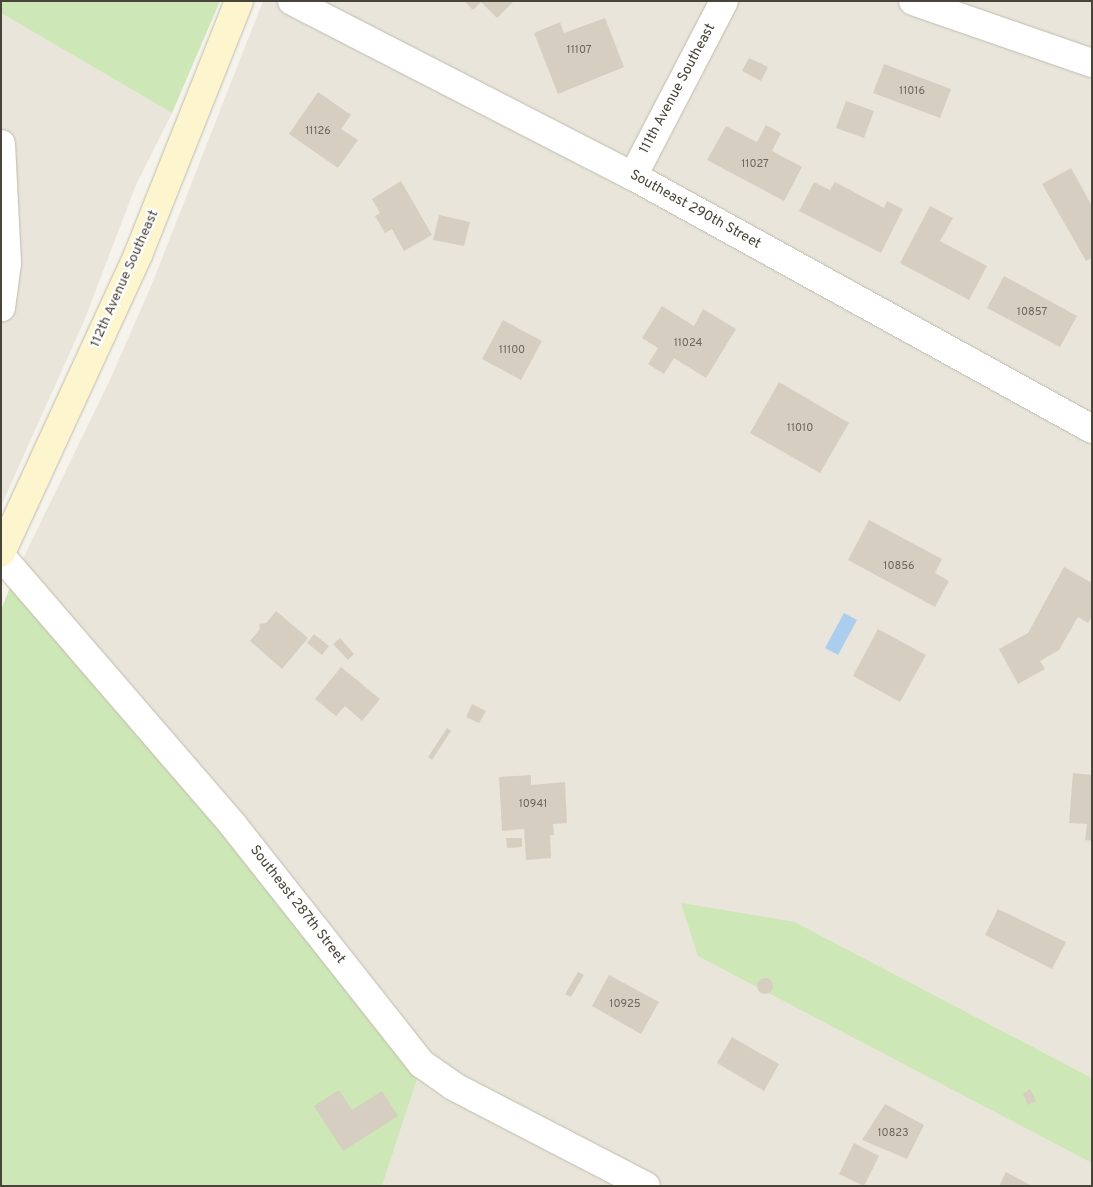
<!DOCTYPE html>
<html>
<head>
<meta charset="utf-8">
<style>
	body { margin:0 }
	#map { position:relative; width:1093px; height:1187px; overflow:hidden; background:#f5f3eb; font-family:Overpass,sans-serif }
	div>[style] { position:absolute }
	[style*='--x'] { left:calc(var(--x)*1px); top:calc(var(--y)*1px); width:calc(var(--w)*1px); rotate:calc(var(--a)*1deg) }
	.residential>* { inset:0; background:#e9e5da }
	.green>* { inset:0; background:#cde7b6 }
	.water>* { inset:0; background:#abceee }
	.building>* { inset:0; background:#d6cfc1 }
	.round { border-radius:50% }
	.roads { filter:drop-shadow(0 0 1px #c0bbae) drop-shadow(0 0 1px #c0bbae) }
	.street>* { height:28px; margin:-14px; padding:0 14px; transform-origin:14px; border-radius:14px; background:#fff }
	.secondary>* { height:28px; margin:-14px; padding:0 14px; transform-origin:14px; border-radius:14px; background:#fcf5ce }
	span { translate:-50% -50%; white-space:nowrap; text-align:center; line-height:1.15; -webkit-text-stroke:4.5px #fff; paint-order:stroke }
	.number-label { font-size:11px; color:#6c675b }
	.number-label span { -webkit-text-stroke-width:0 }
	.street-label { font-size:14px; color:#494439 }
	.frame { position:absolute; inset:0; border:2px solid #494439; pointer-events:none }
</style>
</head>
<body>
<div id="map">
	<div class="residential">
		<div style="clip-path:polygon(263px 1px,1092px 1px,1092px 1078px,795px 922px,1092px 1163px,1092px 1186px,382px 1186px,422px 1064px,16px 573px,109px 382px,152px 284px)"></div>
		<div style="clip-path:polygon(1px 13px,172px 113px,136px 185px,84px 321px,1px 506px)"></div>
	</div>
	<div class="green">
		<div style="clip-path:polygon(1px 1px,220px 1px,172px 113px,1px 13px)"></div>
		<div style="clip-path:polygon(16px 573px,422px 1064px,382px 1186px,1px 1186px,1px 610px)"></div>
		<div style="clip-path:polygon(681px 903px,795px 922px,1092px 1078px,1092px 1163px,698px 956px)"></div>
	</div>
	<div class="water">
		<div style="clip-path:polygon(844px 613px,857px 620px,838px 655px,825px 648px)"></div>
	</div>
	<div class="building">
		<div style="clip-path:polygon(464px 1px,514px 1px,497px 18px,481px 2px,473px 10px)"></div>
		<div style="clip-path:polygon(605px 18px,624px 67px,558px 94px,534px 33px,560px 22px,564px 33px)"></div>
		<div style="clip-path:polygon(749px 58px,768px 67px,761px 81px,742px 71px)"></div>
		<div style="clip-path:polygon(884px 64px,951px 89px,940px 118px,873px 93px)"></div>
		<div style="clip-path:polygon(318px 92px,351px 115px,341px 129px,358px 140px,338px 168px,289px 134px)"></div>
		<div style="clip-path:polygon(846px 101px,874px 111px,864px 138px,836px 128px)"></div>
		<div style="clip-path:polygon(766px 125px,781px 133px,772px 151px,802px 167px,784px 201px,707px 160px,726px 126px,757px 142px)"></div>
		<div style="clip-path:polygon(1071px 168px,1092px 206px,1092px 258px,1086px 261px,1042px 184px)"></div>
		<div style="clip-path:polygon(401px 181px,432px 235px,404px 251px,392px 229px,385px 233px,375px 216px,380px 213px,372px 199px)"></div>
		<div style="clip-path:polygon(814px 182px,830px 190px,835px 182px,884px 208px,887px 201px,903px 209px,881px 253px,799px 211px)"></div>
		<div style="clip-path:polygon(930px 206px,953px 218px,940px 241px,987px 266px,969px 300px,900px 263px)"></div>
		<div style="clip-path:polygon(439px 215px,470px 222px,464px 246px,433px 240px)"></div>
		<div style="clip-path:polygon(1004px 276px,1077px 316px,1060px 347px,987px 308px)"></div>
		<div style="clip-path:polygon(662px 306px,694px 326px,703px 309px,736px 329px,706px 378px,674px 358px,664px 374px,648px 364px,658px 348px,642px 338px)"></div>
		<div style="clip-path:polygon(503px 320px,542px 341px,521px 380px,482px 359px)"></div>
		<div style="clip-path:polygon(779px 382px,849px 423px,820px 473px,750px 433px)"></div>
		<div style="clip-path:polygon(869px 520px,942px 559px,935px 573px,949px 581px,935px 607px,848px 560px)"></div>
		<div style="clip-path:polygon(1064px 567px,1092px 583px,1092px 616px,1088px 623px,1078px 617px,1059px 650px,1040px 661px,1045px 669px,1018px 684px,999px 649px,1028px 633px)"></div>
		<div style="clip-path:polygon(276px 611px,308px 638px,282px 669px,250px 641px,260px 629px,259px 624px,266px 623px)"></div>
		<div style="clip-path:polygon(878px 629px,926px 655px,900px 702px,853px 676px)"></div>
		<div style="clip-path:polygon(314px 634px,329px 646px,322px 655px,307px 643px)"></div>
		<div style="clip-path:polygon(340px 638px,354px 654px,348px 660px,333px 644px)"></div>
		<div style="clip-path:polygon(341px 667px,380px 699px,362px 721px,345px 706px,336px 716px,315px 699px)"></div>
		<div style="clip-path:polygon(472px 704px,486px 711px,479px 723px,466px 717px)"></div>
		<div style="clip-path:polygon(447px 728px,451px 731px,432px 760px,428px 757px)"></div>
		<div style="clip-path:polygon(1073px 773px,1092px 775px,1092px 841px,1085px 840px,1087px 824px,1069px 823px)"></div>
		<div style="clip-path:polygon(531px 775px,531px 785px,565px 782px,567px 823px,553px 824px,554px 835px,550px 835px,551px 858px,526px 860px,524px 829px,502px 831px,499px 777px)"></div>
		<div style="clip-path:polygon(506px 838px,522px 838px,522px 847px,507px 848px)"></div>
		<div style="clip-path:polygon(998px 909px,1066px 942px,1052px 969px,985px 935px)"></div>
		<div style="clip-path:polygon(578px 972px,584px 975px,571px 997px,565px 994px)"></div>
		<div style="clip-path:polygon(609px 975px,659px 1002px,641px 1034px,592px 1006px)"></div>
		<div class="round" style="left:757px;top:978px;width:16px;height:16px"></div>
		<div style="clip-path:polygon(732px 1037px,779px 1064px,764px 1091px,717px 1063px)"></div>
		<div style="clip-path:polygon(1030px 1089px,1036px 1101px,1028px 1105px,1023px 1094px)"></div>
		<div style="clip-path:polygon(339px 1090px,352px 1110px,382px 1091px,398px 1116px,343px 1151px,314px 1106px)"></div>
		<div style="clip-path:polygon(885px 1104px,924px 1125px,907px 1159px,862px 1140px)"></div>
		<div style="clip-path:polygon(854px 1143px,879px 1156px,864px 1186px,839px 1174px)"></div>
		<div style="clip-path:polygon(1006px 1172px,1032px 1186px,999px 1186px)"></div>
	</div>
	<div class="roads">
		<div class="street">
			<div style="--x:292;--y:1;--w:383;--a:27.2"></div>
			<div style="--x:633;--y:176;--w:524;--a:28.86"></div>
			<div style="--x:913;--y:1;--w:189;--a:19.1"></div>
			<div style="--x:1;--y:144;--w:119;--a:87.1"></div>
			<div style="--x:7;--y:263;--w:45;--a:97.6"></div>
			<div style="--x:633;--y:176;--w:197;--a:-62.5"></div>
			<div style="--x:1;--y:556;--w:355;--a:49.2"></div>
			<div style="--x:233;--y:825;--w:305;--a:51.7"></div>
			<div style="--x:422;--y:1064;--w:38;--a:35"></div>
			<div style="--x:453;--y:1086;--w:217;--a:27.4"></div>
		</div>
		<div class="secondary">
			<div style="--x:1;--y:553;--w:328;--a:-65.3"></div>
			<div style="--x:138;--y:255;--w:273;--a:-68.3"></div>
		</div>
	</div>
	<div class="number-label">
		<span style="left:579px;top:50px">11107</span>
		<span style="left:912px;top:91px">11016</span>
		<span style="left:318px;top:131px">11126</span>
		<span style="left:755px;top:164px">11027</span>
		<span style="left:1032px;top:312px">10857</span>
		<span style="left:688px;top:343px">11024</span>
		<span style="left:512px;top:350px">11100</span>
		<span style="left:800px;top:428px">11010</span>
		<span style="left:899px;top:566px">10856</span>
		<span style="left:533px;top:804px">10941</span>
		<span style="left:625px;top:1004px">10925</span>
		<span style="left:893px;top:1133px">10823</span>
	</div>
	<div class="street-label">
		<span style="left:678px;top:89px;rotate:-62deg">111th Avenue Southeast</span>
		<span style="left:695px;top:210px;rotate:29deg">Southeast 290th Street</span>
		<span style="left:125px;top:279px;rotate:-66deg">112th Avenue Southeast</span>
		<span style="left:297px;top:905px;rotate:52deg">Southeast 287th Street</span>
	</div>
	<div class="frame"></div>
</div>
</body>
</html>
